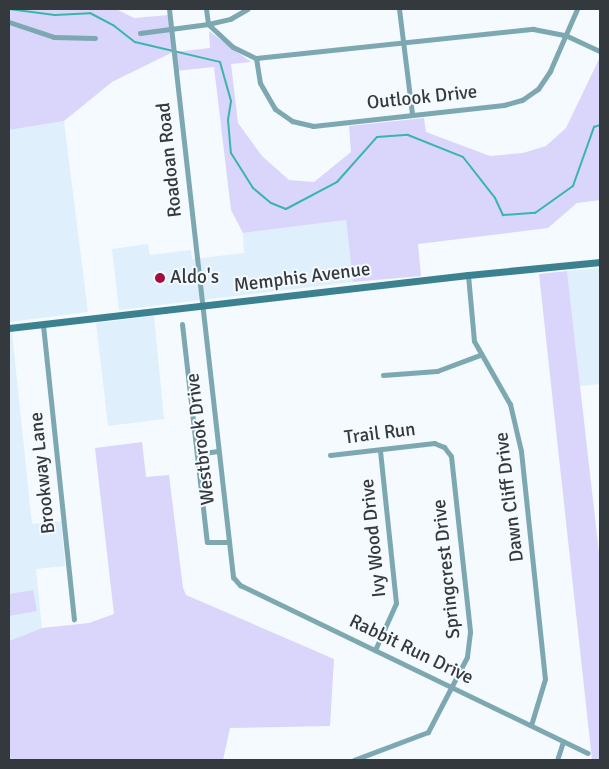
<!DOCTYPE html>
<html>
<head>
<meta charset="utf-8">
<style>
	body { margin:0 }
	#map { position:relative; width:609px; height:769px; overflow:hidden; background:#f4fafe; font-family:Signika,sans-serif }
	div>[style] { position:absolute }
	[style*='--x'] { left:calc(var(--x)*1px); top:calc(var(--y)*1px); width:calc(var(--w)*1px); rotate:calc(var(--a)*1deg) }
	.built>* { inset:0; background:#dff0fc }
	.green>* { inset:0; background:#dad5fb }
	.stream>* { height:2px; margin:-1px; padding:0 1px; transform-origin:1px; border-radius:1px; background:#39b5ab }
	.street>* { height:5px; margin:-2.5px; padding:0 2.5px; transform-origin:2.5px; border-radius:2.5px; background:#7da8b2 }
	.secondary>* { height:7px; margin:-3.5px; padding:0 3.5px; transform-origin:3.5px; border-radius:3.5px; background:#3b818f }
	.dots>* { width:14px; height:14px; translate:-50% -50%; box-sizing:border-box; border:2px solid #f4fafe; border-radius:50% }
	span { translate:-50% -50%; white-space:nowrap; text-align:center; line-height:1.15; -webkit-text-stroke:4px #f4fafe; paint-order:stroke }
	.street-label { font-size:19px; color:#34393d }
	.poi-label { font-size:19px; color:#34393d }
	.left { translate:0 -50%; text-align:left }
	.frame { position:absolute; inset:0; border:10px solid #34393d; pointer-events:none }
</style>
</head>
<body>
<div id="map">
	<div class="built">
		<div style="clip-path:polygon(64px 121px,88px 312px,9px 322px,9px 130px)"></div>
		<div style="clip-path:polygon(346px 220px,353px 282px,119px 310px,112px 249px,148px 244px,150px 255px,191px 250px,192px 259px,244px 253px,243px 233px)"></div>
		<div style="clip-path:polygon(600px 268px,600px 384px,580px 386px,567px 271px)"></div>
		<div style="clip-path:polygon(154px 316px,164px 419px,108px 426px,96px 323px)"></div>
		<div style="clip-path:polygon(12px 332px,32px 524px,61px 521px,65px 566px,36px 569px,42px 628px,9px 641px,9px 333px)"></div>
	</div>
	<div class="green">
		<div style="clip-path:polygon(9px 9px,116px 9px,134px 18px,169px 15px,174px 52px,210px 48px,209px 31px,251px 62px,231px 64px,238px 123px,262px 156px,289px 180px,314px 182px,351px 152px,349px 126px,424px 118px,426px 132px,490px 156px,523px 153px,546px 146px,566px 128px,600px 57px,600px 200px,577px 203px,548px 228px,418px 244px,421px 276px,353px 282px,346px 220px,243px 233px,231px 210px,214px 67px,175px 71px,173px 52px,112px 82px,64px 121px,9px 130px)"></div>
		<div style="clip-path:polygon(567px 271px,600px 562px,600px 760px,592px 760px,539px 274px)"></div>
		<div style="clip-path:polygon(142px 442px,146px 477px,169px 475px,183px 588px,186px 595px,334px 659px,330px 726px,230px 728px,223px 760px,9px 760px,9px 641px,42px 628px,89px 623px,114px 614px,95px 448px)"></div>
		<div style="clip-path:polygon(33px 590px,37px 611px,9px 616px,9px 594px)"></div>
	</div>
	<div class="stream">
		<div style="--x:9;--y:9;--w:46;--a:7.4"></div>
		<div style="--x:55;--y:15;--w:35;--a:-3"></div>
		<div style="--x:90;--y:13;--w:26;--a:28"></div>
		<div style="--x:113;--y:25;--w:28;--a:38"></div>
		<div style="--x:135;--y:42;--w:87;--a:13.2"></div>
		<div style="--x:220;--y:62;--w:41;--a:74.2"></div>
		<div style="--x:231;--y:101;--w:19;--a:99"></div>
		<div style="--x:228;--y:120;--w:33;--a:85"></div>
		<div style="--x:231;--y:153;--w:41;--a:57.8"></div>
		<div style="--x:253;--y:188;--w:23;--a:40"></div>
		<div style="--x:271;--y:203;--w:16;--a:22"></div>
		<div style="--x:286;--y:209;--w:58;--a:-27.9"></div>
		<div style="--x:337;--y:182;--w:60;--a:-48.4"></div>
		<div style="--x:377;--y:137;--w:31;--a:-4"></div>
		<div style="--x:408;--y:135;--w:59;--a:21.8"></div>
		<div style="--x:463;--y:157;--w:52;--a:52"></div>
		<div style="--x:495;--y:198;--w:19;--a:65"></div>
		<div style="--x:503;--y:215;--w:32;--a:-4"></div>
		<div style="--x:535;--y:213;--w:47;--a:-35.4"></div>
		<div style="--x:573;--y:186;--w:63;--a:-70.4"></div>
		<div style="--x:594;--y:127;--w:6;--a:-18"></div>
	</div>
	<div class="street">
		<div style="--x:169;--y:9;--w:572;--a:83.57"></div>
		<div style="--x:233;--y:577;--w:11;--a:49"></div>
		<div style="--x:240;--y:585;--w:386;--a:25.8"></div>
		<div style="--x:206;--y:9;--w:15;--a:82"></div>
		<div style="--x:208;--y:24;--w:23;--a:-13"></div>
		<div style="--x:230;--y:19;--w:20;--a:-30"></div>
		<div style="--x:399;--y:9;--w:106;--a:82.9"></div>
		<div style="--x:9;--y:22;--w:47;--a:18.4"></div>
		<div style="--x:54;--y:37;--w:41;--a:1.4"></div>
		<div style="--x:140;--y:33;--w:69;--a:-7.5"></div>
		<div style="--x:208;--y:24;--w:34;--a:43"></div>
		<div style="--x:233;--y:47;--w:25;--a:26"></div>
		<div style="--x:256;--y:58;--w:279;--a:-6"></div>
		<div style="--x:533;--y:29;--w:33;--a:11"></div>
		<div style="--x:565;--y:35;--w:38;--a:25"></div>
		<div style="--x:256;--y:58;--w:25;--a:81"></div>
		<div style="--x:260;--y:83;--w:30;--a:60"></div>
		<div style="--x:275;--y:109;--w:21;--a:35"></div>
		<div style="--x:292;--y:121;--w:22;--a:13"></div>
		<div style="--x:313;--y:126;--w:192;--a:-6.3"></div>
		<div style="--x:504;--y:105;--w:19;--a:-16"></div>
		<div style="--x:522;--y:100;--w:19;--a:-35"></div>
		<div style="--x:538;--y:89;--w:22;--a:-56"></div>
		<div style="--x:550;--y:71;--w:68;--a:-66.5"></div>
		<div style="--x:468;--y:275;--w:66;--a:84.8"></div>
		<div style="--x:474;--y:341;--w:73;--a:60.3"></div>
		<div style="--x:510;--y:404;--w:48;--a:76.8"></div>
		<div style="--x:521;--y:451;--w:229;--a:84"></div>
		<div style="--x:545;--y:679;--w:48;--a:106.9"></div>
		<div style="--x:182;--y:324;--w:219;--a:83.5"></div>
		<div style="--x:207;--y:542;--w:21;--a:0"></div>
		<div style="--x:43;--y:325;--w:296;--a:84"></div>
		<div style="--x:383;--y:375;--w:54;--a:-4.2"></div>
		<div style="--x:437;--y:371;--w:46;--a:-20.4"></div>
		<div style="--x:197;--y:454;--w:21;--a:-8"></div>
		<div style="--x:330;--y:455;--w:105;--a:-6.6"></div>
		<div style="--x:434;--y:443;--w:11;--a:22"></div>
		<div style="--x:444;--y:447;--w:11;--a:52"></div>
		<div style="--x:451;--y:456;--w:177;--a:83.8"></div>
		<div style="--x:470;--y:632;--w:25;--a:97"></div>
		<div style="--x:467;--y:657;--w:85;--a:117.5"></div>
		<div style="--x:428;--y:732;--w:79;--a:159.3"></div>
		<div style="--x:375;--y:650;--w:51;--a:-65.9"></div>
		<div style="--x:396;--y:603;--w:154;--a:-96"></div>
		<div style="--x:557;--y:760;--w:19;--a:-72"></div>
	</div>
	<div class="secondary">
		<div style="--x:9;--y:328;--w:462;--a:-6.6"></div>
		<div style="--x:468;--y:275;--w:133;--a:-5.6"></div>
	</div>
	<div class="dots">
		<div style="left:160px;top:278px;background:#a50c41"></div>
	</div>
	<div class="street-label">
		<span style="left:422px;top:98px;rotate:-6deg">Outlook Drive</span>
		<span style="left:170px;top:160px;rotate:-96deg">Roadoan Road</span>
		<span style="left:302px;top:278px;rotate:-7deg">Memphis Avenue</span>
		<span style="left:380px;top:434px;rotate:-7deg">Trail Run</span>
		<span style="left:201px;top:439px;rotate:-97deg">Westbrook Drive</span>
		<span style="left:43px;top:473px;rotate:-96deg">Brookway Lane</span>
		<span style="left:510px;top:497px;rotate:-97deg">Dawn Cliff Drive</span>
		<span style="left:374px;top:538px;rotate:-96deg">Ivy Wood Drive</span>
		<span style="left:447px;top:569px;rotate:-96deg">Springcrest Drive</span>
		<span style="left:411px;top:650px;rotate:26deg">Rabbit Run Drive</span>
	</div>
	<div class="poi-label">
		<span class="left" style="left:170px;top:278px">Aldo's</span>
	</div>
	<div class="frame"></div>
</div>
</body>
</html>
